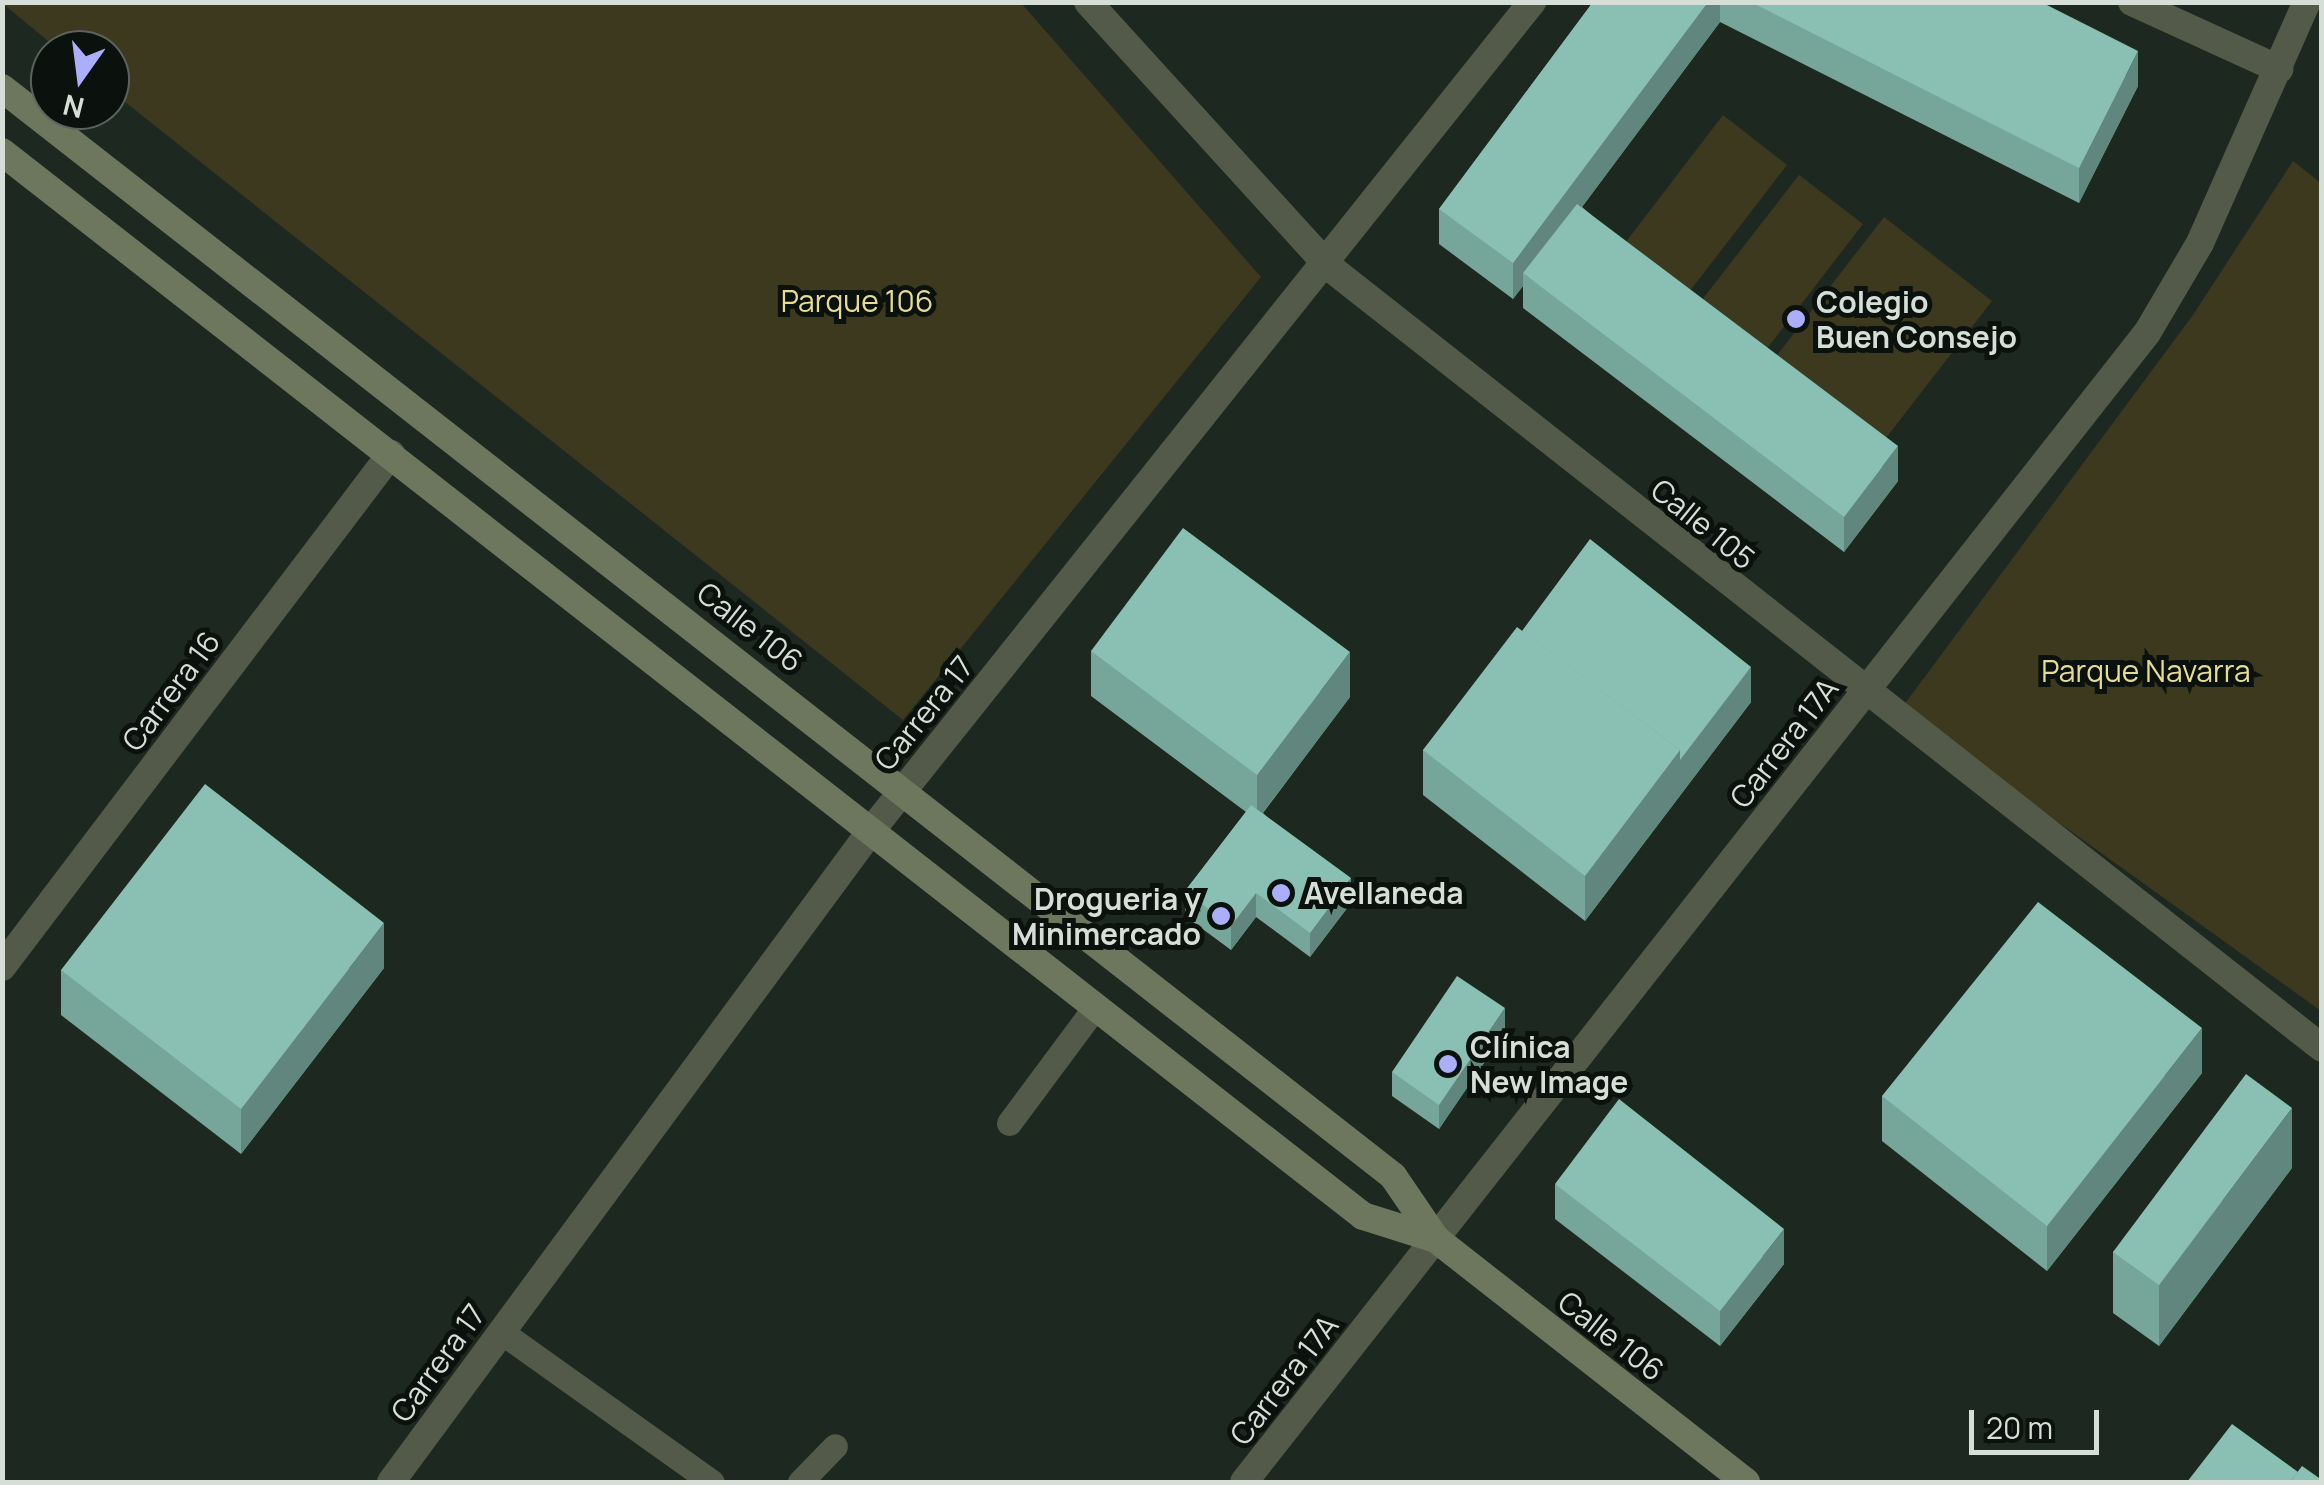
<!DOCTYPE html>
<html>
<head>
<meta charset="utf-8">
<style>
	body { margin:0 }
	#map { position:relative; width:2324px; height:1485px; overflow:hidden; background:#1d2920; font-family:Manrope,sans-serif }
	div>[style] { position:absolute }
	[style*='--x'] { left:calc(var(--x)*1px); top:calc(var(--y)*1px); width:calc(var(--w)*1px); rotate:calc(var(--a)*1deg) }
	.green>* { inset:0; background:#3d391e }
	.service>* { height:25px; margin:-12.5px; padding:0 12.5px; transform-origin:12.5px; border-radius:12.5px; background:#535a4a }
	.minor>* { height:28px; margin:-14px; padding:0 14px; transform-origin:14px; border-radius:14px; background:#535a4a }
	.secondary>* { height:28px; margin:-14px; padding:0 14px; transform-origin:14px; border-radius:14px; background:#6c775d }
	.wall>* { inset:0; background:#76a59a }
	.shaded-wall>* { inset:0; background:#60867d }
	.building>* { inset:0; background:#89c0b3 }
	.dots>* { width:28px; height:28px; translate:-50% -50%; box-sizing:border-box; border:5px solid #0b110d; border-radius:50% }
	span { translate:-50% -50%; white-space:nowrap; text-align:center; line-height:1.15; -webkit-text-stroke:10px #0b110d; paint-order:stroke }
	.park-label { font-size:30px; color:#e6dc95 }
	.poi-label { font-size:30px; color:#d6ded8; font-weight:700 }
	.left { translate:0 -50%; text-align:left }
	.right { translate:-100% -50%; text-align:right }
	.street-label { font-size:30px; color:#d6ded8 }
	.frame { position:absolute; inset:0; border:5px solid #d6ded8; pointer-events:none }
	.north { position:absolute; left:30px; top:30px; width:100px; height:100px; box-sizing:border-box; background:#0b110d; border:2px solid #5c635e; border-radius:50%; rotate:194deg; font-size:28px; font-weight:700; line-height:40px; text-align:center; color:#d6ded8 }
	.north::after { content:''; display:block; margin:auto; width:35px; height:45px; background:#abaffb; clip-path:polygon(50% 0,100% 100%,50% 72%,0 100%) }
	.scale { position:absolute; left:1969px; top:1410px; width:130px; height:45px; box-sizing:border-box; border:5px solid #d6ded8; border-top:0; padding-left:12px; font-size:30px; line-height:35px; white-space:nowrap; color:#d6ded8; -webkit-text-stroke:8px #0b110d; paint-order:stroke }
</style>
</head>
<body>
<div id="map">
	<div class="green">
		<div style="clip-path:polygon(2px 3px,1021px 3px,1261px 277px,903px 720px,110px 90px,110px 50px,59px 50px)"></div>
		<div style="clip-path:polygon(1723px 115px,1787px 165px,1686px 296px,1622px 247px)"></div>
		<div style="clip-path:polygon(2293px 161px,2322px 184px,2321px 1011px,1901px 709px,2193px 315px)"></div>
		<div style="clip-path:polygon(1799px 175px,1863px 224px,1762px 355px,1698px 305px)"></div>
		<div style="clip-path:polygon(1884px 217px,1992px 301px,1879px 447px,1771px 363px)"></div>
	</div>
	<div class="service">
		<div style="--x:1009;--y:1123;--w:144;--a:-53.4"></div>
		<div style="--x:500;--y:1331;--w:260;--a:35.5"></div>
		<div style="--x:800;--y:1482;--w:50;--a:-45.8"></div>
	</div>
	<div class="minor">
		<div style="--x:1088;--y:2;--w:357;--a:47.7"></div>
		<div style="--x:1328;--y:266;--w:1265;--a:38.19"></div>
		<div style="--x:2132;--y:2;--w:162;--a:24.5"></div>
		<div style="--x:2;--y:967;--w:644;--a:-52.83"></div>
		<div style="--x:391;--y:1482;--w:807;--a:-53.61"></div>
		<div style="--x:870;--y:832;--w:1062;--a:-51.42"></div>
		<div style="--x:1244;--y:1482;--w:1461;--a:-51.84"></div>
		<div style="--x:2147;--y:333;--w:104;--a:-59.5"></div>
		<div style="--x:2200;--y:243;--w:264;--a:-66.1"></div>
	</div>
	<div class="secondary">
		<div style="--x:2;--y:88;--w:1766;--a:38.03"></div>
		<div style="--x:1393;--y:1176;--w:76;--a:55.7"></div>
		<div style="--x:1436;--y:1239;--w:394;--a:38.1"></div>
		<div style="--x:2;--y:152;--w:1728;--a:38.02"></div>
		<div style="--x:1363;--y:1216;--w:77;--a:17.5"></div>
	</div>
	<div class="wall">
		<div style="clip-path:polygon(1593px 2px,2041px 2px,2138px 86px,2079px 203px,1720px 22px,1582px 207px,1898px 481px,1844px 552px,1523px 308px,1523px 286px,1513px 299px,1439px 244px,1439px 209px)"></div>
		<div style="clip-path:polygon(1522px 631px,1751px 702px,1585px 921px,1423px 795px,1423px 750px)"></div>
		<div style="clip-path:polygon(1091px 651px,1350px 697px,1263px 813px,1351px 903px,1310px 957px,1256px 917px,1231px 950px,1185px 916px,1185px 891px,1246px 812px,1091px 696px)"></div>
		<div style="clip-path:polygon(384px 968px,241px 1154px,61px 1015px,61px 970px)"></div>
		<div style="clip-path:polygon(1505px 1032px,1439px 1129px,1392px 1096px,1392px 1072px)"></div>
		<div style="clip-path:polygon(2202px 1073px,2047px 1271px,1882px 1141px,1882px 1096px)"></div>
		<div style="clip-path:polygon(2292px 1168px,2159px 1346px,2113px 1313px,2113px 1252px)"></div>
		<div style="clip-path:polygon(1555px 1184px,1784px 1264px,1720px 1346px,1555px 1219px)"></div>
	</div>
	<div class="shaded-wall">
		<div style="clip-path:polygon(1708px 2px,1720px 2px,1720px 22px,1529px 278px,1523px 273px,1523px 286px,1513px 299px,1513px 263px)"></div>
		<div style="clip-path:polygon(2138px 51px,2138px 86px,2079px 203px,2079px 168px)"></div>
		<div style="clip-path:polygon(1898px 446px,1898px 481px,1844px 552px,1844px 517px)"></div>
		<div style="clip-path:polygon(1350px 652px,1350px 697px,1257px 820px,1257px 775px)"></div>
		<div style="clip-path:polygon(1751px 667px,1751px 702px,1585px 921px,1585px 876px,1680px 750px)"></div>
		<div style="clip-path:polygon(4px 775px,4px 820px,2px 822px,2px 777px)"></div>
		<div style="clip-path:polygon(1351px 878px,1351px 903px,1310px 957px,1310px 933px)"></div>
		<div style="clip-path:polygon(1256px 893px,1256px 917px,1231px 950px,1231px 926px)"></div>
		<div style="clip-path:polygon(384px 923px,384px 968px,241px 1154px,241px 1109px)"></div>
		<div style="clip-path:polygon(1505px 1008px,1505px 1032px,1439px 1129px,1439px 1105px)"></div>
		<div style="clip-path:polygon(2202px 1028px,2202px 1073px,2047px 1271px,2047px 1226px)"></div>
		<div style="clip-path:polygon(2292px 1108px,2292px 1168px,2159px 1346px,2159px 1285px)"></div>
		<div style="clip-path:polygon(1784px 1229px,1784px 1264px,1720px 1346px,1720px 1311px)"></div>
	</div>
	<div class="building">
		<div style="clip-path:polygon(1593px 2px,1708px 2px,1513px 263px,1439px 209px)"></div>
		<div style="clip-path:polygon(1751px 2px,2041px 2px,2138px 51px,2079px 168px)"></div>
		<div style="clip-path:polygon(1577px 204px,1898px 446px,1844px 517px,1523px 273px)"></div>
		<div style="clip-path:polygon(1183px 528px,1350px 652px,1257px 775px,1091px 651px)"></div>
		<div style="clip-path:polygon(1590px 539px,1751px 667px,1680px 760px,1680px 750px,1522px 631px)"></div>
		<div style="clip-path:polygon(1517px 627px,1680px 750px,1585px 876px,1423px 750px)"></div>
		<div style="clip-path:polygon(205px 784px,384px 923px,241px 1109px,61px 970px)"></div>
		<div style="clip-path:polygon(1251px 805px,1351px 878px,1310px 933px,1256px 893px,1231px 926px,1185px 891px)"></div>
		<div style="clip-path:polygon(2038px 902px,2202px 1028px,2047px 1226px,1882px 1096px)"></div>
		<div style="clip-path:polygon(1457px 976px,1505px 1008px,1439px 1105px,1392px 1072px)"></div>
		<div style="clip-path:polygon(2246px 1074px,2292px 1108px,2159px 1285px,2113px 1252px)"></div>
		<div style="clip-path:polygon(1619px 1099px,1784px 1229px,1720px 1311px,1555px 1184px)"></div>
		<div style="clip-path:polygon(2232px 1424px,2298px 1472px,2290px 1482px,2187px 1482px)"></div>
		<div style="clip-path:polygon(2302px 1466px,2322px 1480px,2322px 1482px,2290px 1482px)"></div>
	</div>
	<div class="dots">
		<div style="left:1796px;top:319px;background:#abaffb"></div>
		<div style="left:1281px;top:893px;background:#abaffb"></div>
		<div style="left:1221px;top:916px;background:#abaffb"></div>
		<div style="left:1448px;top:1064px;background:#abaffb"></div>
	</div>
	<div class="park-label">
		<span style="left:857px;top:301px">Parque 106</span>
		<span style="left:2146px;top:671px">Parque Navarra</span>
	</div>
	<div class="poi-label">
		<span class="left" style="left:1816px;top:319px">Colegio<br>Buen Consejo</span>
		<span class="left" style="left:1304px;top:893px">Avellaneda</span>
		<span class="right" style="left:1201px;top:916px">Drogueria y<br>Minimercado</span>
		<span class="left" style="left:1470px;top:1064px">Clínica<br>New Image</span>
	</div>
	<div class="street-label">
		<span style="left:1703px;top:524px;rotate:39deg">Calle 105</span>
		<span style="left:750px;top:627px;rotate:38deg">Calle 106</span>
		<span style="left:171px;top:691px;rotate:-53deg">Carrera 16</span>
		<span style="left:924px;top:713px;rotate:-51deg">Carrera 17</span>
		<span style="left:1784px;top:743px;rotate:-52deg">Carrera 17A</span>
		<span style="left:1611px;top:1336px;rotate:38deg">Calle 106</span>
		<span style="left:438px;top:1363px;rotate:-54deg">Carrera 17</span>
		<span style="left:1284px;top:1380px;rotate:-52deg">Carrera 17A</span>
	</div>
	<div class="frame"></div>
	<div class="north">N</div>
	<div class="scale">20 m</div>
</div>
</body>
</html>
